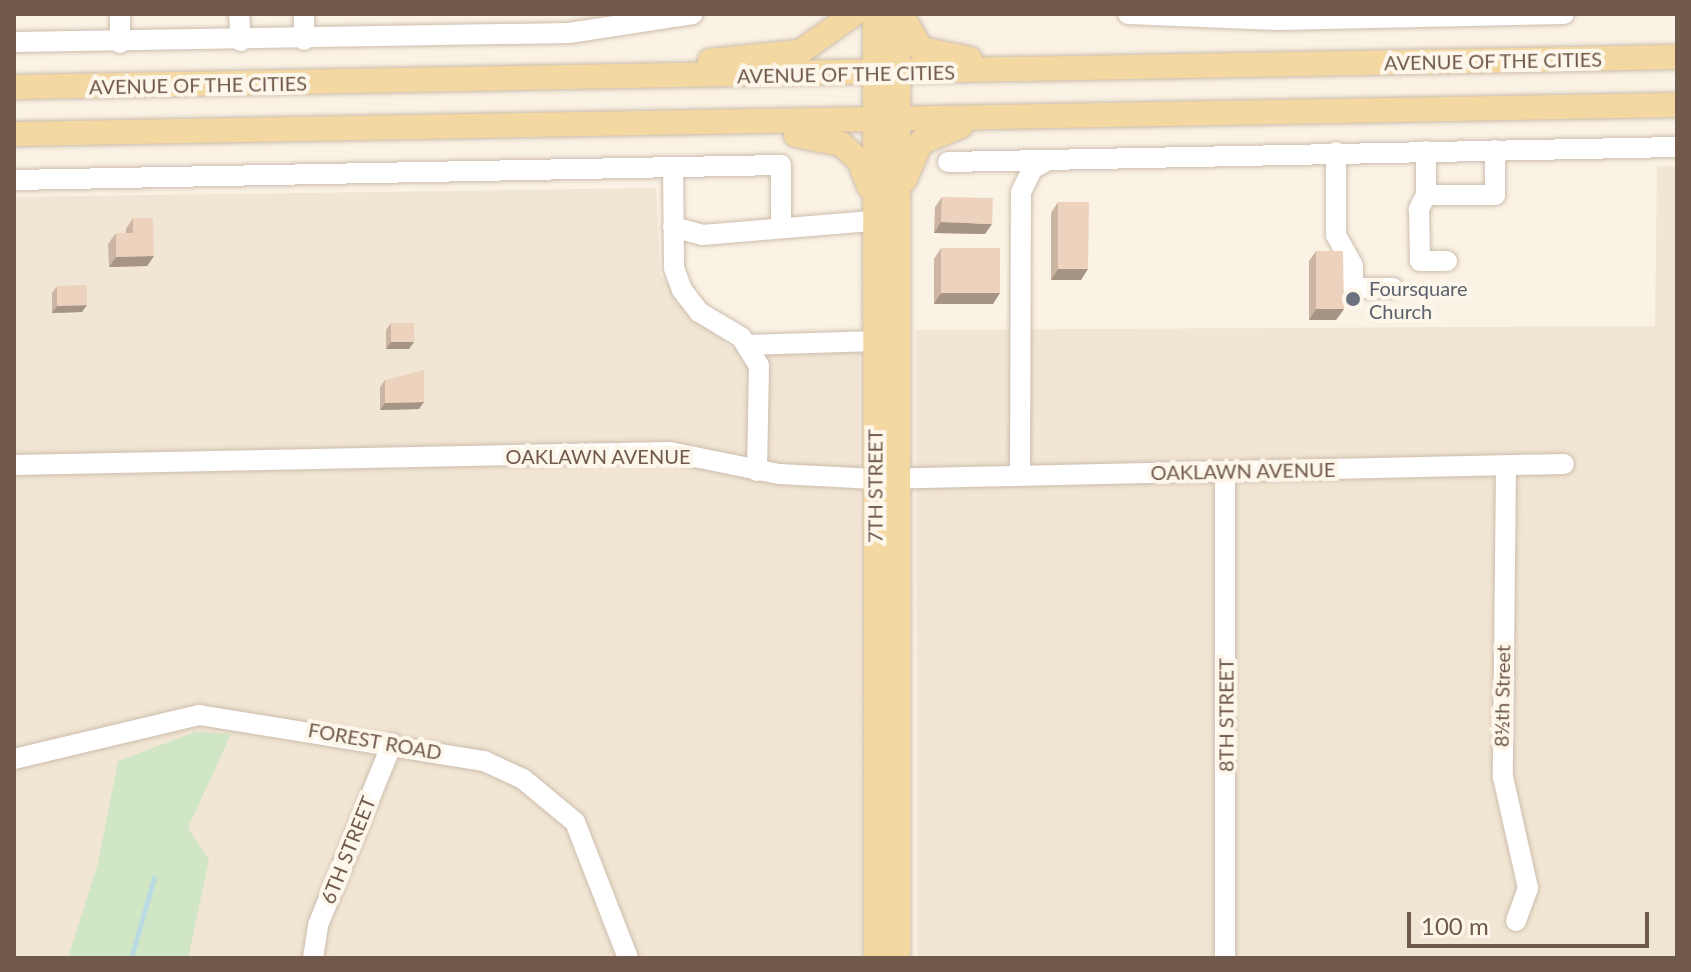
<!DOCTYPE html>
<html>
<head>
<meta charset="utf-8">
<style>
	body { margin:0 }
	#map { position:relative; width:1691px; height:972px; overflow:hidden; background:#faf2e4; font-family:Lato,sans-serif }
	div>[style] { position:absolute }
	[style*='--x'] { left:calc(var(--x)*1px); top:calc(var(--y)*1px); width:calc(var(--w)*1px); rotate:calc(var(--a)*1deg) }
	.residential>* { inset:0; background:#f1e5d3 }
	.green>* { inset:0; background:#d1e6c4 }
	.stream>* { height:5px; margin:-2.5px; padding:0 2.5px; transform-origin:2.5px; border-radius:2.5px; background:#badbe2 }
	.roads { filter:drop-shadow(0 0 2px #cdbdae) drop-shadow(0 0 2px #cdbdae) }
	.minor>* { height:20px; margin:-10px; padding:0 10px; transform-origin:10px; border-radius:10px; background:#fff }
	.major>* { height:24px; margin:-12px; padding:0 12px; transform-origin:12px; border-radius:12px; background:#f4d8a1 }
	.wall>* { inset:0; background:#ccb5a3 }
	.shaded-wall>* { inset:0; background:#a69485 }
	.building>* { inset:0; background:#edd3be }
	.dots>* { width:22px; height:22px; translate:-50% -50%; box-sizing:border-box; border:4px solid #fdf6ea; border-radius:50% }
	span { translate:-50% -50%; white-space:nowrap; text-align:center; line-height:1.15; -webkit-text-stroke:8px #fdf6ea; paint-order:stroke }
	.street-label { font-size:20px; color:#715a4c }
	.worship-label { font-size:20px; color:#5b616d }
	.left { translate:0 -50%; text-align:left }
	.frame { position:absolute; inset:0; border:16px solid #715a4c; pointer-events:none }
	.scale { position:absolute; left:1407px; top:912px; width:242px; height:36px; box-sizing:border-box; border:4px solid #715a4c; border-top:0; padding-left:10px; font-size:24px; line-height:28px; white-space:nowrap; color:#715a4c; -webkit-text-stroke:6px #fdf6ea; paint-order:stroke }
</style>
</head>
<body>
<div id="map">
	<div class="residential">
		<div style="clip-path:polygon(1657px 166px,1677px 166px,1677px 958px,917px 958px,916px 330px,1655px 326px)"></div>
		<div style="clip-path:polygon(656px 188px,660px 275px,731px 348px,859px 350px,861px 958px,14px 958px,14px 197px)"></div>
	</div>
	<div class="green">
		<div style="clip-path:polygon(195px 732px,231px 734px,188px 828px,209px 860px,188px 958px,68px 958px,98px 863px,118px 761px)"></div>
	</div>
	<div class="stream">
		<div style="--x:131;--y:958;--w:83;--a:-74"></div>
	</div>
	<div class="roads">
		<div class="minor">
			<div style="--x:120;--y:14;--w:29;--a:90"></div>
			<div style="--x:239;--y:14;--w:27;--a:86"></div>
			<div style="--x:1128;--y:14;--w:149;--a:2.3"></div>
			<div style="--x:1277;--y:20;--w:287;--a:-1.2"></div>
			<div style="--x:304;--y:40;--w:26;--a:-90"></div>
			<div style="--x:14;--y:42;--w:555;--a:-0.93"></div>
			<div style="--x:569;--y:33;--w:125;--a:-8.7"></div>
			<div style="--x:1426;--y:151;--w:44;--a:90"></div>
			<div style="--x:1426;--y:195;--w:69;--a:0"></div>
			<div style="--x:1495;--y:195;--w:45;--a:-90"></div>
			<div style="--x:1336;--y:152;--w:83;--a:90"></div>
			<div style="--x:1336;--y:235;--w:35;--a:61"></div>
			<div style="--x:1353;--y:266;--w:22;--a:90"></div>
			<div style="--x:1353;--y:288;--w:40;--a:0"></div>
			<div style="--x:948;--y:162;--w:729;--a:-1.18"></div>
			<div style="--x:673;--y:167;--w:101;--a:89.4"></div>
			<div style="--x:674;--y:268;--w:23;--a:70"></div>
			<div style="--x:682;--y:290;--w:28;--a:52"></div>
			<div style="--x:699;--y:312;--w:49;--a:30.8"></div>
			<div style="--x:741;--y:337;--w:34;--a:58"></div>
			<div style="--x:759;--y:366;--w:105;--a:91.1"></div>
			<div style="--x:14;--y:180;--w:767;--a:-1.12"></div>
			<div style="--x:781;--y:165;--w:61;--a:90"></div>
			<div style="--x:1426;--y:195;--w:16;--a:117"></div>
			<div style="--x:1419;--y:209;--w:52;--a:88.9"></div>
			<div style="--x:1420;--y:261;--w:27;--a:0"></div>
			<div style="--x:673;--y:227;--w:30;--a:15"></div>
			<div style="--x:702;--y:235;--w:173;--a:-4.7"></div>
			<div style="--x:748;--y:345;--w:126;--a:-1.8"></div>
			<div style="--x:14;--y:465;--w:656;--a:-1.14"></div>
			<div style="--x:670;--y:452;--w:111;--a:11.4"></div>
			<div style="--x:779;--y:474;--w:96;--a:3"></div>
			<div style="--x:875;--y:479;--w:689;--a:-1.25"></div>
			<div style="--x:1506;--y:467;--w:310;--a:90.6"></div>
			<div style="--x:1503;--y:777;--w:114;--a:77.3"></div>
			<div style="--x:1528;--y:888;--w:35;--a:110"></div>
			<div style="--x:1225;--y:472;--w:486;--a:90"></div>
			<div style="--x:1020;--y:476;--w:284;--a:-89.8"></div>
			<div style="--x:1021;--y:192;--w:25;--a:-64"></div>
			<div style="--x:1032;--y:169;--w:18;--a:-29"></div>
			<div style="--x:14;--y:759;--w:190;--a:-13.4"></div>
			<div style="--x:199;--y:715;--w:289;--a:9.2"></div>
			<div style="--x:484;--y:761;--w:43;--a:24.8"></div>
			<div style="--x:523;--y:779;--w:67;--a:39.6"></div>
			<div style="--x:575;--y:822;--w:146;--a:68.7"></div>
			<div style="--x:313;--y:958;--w:33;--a:-81"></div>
			<div style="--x:318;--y:925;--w:196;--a:-67.8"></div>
		</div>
		<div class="major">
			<div style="--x:875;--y:14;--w:944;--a:89.94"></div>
			<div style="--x:898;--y:14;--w:944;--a:90"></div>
			<div style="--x:902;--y:15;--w:39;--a:61"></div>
			<div style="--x:921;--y:49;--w:50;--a:11.5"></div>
			<div style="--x:710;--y:61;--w:90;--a:-5.7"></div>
			<div style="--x:800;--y:52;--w:66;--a:-35.1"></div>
			<div style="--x:14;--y:87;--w:1663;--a:-1.03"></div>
			<div style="--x:14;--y:134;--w:1663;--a:-1"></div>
			<div style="--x:796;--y:135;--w:46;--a:11.3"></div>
			<div style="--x:841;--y:144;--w:24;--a:42"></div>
			<div style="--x:859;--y:160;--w:28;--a:69"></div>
			<div style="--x:904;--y:181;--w:43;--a:-66.4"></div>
			<div style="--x:921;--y:142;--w:43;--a:-21.8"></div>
		</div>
	</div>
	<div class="wall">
		<div style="clip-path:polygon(942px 197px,985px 234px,934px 233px,935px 207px)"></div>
		<div style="clip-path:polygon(1058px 202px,1081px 280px,1051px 280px,1051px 213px)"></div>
		<div style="clip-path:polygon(133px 218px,154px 256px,147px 266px,109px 267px,108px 244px,116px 233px,126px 233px,126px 229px)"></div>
		<div style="clip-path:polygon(941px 248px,993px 304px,934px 304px,934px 259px)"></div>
		<div style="clip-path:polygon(1316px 251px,1344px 309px,1336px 320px,1309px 320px,1309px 261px)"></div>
		<div style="clip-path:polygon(57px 286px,82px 312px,52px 313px,52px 293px)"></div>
		<div style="clip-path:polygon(391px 323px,409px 349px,386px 349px,386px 330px)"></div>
		<div style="clip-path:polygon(385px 380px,419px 409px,380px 410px,380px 387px)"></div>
	</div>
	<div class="shaded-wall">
		<div style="clip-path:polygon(941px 222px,992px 224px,985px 234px,934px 233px)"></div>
		<div style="clip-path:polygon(154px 256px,147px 266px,109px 267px,116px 257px)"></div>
		<div style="clip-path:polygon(1058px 269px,1088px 269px,1081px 280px,1051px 280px)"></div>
		<div style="clip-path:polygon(941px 293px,1000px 293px,993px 304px,934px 304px)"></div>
		<div style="clip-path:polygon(87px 305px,82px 312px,52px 313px,57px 306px)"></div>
		<div style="clip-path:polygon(1316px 309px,1344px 309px,1336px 320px,1309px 320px)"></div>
		<div style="clip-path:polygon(391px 342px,414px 342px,409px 349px,386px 349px)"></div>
		<div style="clip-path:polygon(424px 402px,419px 409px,380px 410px,385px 403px)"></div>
	</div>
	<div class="building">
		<div style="clip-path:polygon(942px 197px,993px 198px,992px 224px,941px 222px)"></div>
		<div style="clip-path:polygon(1058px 202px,1089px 202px,1088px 269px,1058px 269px)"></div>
		<div style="clip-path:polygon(133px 218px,153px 218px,154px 256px,116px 257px,116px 233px,133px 233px)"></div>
		<div style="clip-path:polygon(941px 248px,1000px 248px,1000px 293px,941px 293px)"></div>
		<div style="clip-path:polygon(1316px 251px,1343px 251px,1344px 309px,1316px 309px)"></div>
		<div style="clip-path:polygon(87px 285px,87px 305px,57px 306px,57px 286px)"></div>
		<div style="clip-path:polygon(391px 323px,414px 323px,414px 342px,391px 342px)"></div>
		<div style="clip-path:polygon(424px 370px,424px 402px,385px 403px,385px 380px)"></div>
	</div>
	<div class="dots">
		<div style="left:1353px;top:299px;background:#6b7280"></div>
	</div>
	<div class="street-label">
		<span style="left:1493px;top:61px;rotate:-1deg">AVENUE OF THE CITIES</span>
		<span style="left:846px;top:74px;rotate:-1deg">AVENUE OF THE CITIES</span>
		<span style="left:198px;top:85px;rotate:-1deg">AVENUE OF THE CITIES</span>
		<span style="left:598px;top:456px">OAKLAWN AVENUE</span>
		<span style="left:1243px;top:471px;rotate:-1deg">OAKLAWN AVENUE</span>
		<span style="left:875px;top:486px;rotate:-90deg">7TH STREET</span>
		<span style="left:1502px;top:696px;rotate:-89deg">8½th Street</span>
		<span style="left:1226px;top:715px;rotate:-90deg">8TH STREET</span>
		<span style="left:375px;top:741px;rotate:10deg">FOREST ROAD</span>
		<span style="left:348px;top:850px;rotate:-68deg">6TH STREET</span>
	</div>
	<div class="worship-label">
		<span class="left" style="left:1369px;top:300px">Foursquare<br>Church</span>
	</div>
	<div class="frame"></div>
	<div class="scale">100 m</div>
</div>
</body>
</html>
